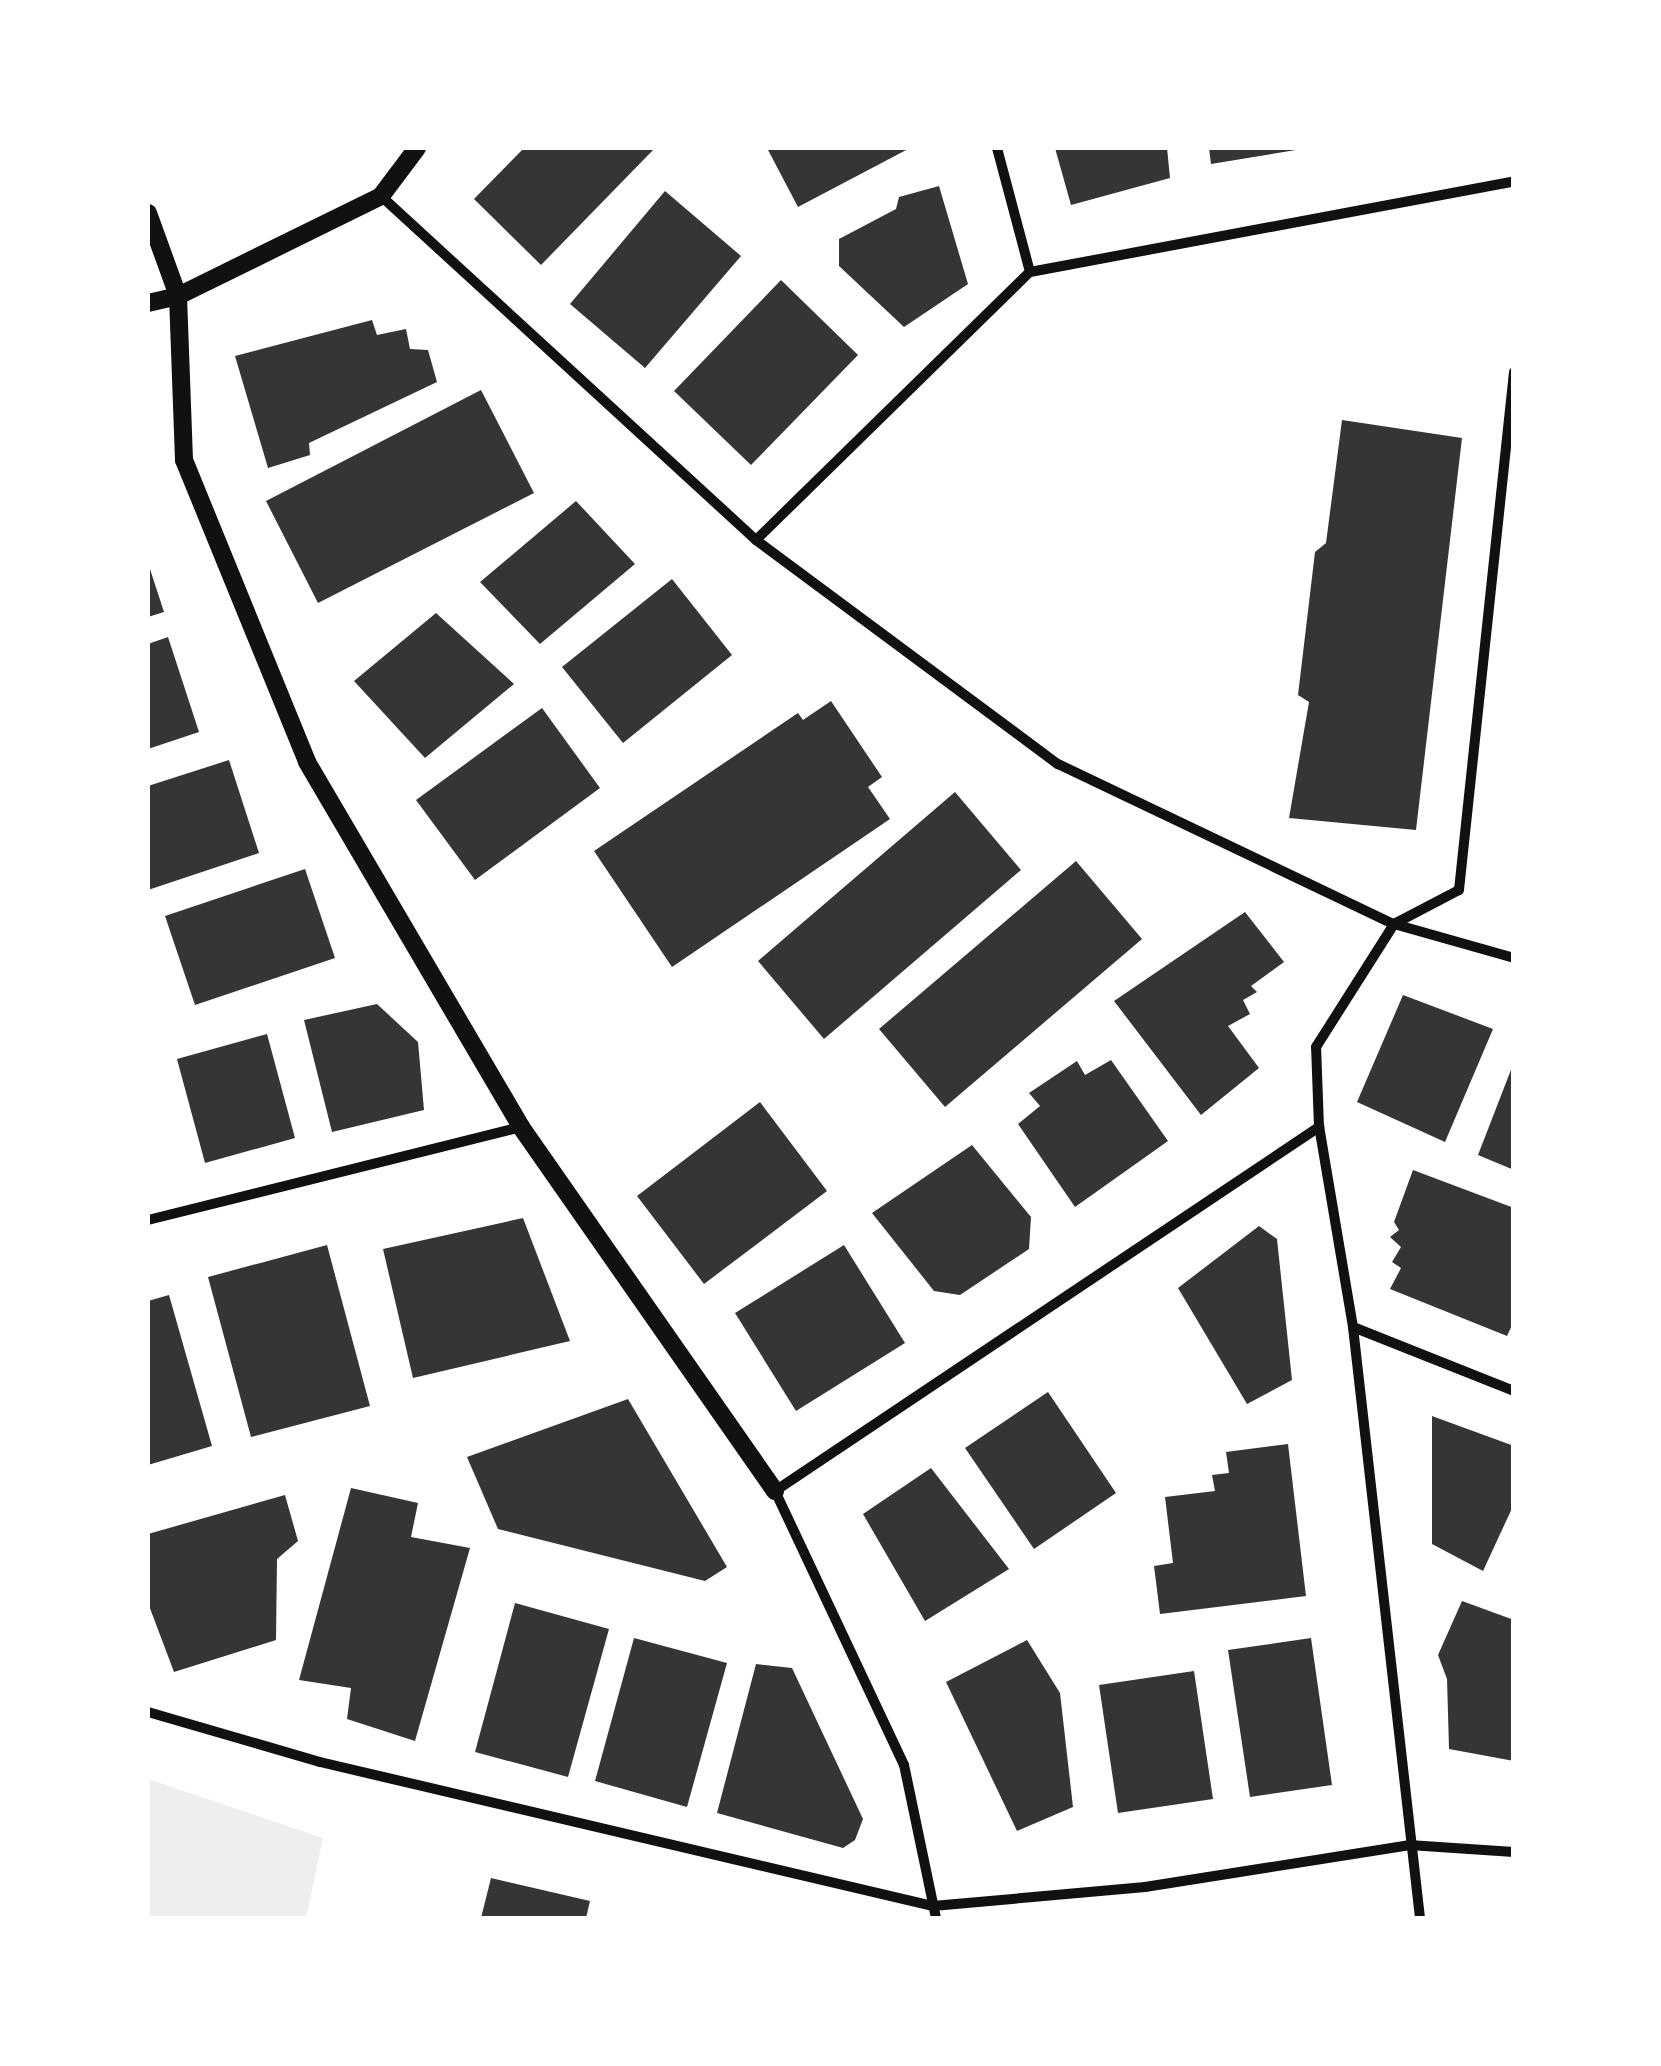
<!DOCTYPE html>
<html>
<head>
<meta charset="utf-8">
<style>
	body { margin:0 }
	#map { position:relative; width:1661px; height:2066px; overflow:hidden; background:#fff; font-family:Manrope,sans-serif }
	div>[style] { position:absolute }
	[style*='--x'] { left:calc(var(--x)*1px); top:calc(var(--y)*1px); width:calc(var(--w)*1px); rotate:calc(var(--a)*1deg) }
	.green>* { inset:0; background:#eee }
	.building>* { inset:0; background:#353535 }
	.minor>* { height:10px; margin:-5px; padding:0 5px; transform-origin:5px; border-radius:5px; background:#111 }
	.tertiary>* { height:18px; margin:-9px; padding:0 9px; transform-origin:9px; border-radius:9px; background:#111 }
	span { translate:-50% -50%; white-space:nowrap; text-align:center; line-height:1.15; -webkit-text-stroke:9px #fff; paint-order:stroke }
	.frame { position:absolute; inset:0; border:150px solid #fff; pointer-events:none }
</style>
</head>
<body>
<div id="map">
	<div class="green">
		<div style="clip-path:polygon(148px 1779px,323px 1838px,306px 1918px,148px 1918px)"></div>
	</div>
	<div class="building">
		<div style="clip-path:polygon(524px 148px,655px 148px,541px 265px,474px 199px)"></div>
		<div style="clip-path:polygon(767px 148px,910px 148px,798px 207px)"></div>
		<div style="clip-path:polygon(1055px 148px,1167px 148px,1170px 178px,1071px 205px)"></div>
		<div style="clip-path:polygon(1209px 148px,1296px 148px,1296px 150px,1211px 164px)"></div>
		<div style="clip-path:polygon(939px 186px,968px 284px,904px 327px,839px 266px,839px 239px,896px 209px,899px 197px)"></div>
		<div style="clip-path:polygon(665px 191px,741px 256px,645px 368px,570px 304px)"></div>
		<div style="clip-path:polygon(781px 280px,858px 355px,751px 465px,674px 391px)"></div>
		<div style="clip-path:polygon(372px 320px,377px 335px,406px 329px,410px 349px,428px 350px,437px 382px,309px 443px,310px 455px,268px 468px,235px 356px)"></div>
		<div style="clip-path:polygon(481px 390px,534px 493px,318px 603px,266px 501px)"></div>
		<div style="clip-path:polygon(1342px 420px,1462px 438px,1416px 830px,1289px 818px,1309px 702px,1298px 695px,1315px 552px,1326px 543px)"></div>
		<div style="clip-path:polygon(576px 501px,635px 564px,540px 644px,480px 582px)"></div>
		<div style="clip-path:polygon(148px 563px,164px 612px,148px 617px)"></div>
		<div style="clip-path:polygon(672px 579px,732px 655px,623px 743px,562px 667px)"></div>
		<div style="clip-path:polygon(436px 613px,514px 684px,425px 758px,354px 681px)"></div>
		<div style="clip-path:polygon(168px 637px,199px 732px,148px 749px,148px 644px)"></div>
		<div style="clip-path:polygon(831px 701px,882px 777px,868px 787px,890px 819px,672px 967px,594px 851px,798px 713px,803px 720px)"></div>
		<div style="clip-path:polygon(542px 708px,600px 788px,475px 880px,416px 800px)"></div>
		<div style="clip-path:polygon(229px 760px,259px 853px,148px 890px,148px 786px)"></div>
		<div style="clip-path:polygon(955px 792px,1021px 870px,824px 1039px,758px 961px)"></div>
		<div style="clip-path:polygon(1076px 861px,1142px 939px,945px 1107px,879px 1029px)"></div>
		<div style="clip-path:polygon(305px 869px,335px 958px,195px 1005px,165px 916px)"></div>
		<div style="clip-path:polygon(1245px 912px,1284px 962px,1251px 986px,1257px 992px,1243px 1000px,1250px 1014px,1228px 1026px,1259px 1068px,1201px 1115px,1114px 1001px)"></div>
		<div style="clip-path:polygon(1403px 995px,1493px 1029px,1445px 1142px,1357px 1102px)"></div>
		<div style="clip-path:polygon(377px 1004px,418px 1042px,424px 1110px,332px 1132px,304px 1020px)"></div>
		<div style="clip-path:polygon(267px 1034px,295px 1138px,205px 1163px,177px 1059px)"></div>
		<div style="clip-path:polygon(1111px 1060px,1168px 1141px,1075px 1207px,1018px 1124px,1040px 1106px,1029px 1093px,1077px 1061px,1085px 1075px)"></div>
		<div style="clip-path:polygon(1514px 1062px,1514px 1170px,1478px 1155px)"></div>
		<div style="clip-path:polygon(760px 1102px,827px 1191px,704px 1284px,637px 1196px)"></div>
		<div style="clip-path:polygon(972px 1145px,1031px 1217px,1029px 1249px,960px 1295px,934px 1291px,872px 1213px)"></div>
		<div style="clip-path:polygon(1413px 1170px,1514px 1208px,1514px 1321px,1507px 1336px,1390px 1289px,1401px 1268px,1392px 1262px,1401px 1247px,1390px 1237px,1399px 1230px,1394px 1222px)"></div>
		<div style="clip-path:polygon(523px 1218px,570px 1341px,413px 1378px,383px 1249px)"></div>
		<div style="clip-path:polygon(1259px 1226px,1277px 1239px,1292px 1380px,1247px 1404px,1178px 1288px)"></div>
		<div style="clip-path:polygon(327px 1245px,370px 1406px,251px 1437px,208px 1277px)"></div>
		<div style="clip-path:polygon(844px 1245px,905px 1343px,796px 1411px,735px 1313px)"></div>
		<div style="clip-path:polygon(169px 1295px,212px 1446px,148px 1465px,148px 1301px)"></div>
		<div style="clip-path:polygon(1048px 1392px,1116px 1493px,1034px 1549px,965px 1448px)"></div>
		<div style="clip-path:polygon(628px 1399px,727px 1567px,705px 1581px,498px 1529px,467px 1457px)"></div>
		<div style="clip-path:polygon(1432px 1416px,1514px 1446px,1514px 1504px,1483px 1571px,1432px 1544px)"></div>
		<div style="clip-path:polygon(1288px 1444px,1306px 1596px,1160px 1614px,1154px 1566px,1173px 1563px,1165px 1497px,1215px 1491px,1212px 1475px,1229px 1473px,1226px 1452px)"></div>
		<div style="clip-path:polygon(931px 1468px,1009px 1569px,925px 1621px,863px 1514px)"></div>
		<div style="clip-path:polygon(351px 1488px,418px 1503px,411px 1537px,470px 1548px,415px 1741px,347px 1719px,351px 1688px,299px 1680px)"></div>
		<div style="clip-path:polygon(285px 1495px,298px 1541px,277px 1559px,276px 1640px,174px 1672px,148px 1603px,148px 1534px)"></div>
		<div style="clip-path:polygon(1462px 1601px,1514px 1620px,1514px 1761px,1449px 1749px,1447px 1679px,1438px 1655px)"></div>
		<div style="clip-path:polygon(515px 1603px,609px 1629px,568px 1777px,475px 1752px)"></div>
		<div style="clip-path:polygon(634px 1638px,727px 1663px,687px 1807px,595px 1781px)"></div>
		<div style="clip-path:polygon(1311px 1638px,1332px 1785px,1250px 1797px,1228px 1650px)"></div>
		<div style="clip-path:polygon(1027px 1640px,1060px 1693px,1073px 1807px,1017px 1831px,946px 1682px)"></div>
		<div style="clip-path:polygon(756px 1664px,792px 1668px,863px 1819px,855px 1840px,843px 1848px,717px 1813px)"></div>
		<div style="clip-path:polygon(1194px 1671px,1213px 1799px,1118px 1813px,1099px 1685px)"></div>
		<div style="clip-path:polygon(491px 1878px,590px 1901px,586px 1918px,481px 1918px)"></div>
	</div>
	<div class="minor">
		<div style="--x:997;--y:148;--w:128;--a:75.1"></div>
		<div style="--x:381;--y:196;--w:509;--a:42.53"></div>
		<div style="--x:756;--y:540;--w:376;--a:36.6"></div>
		<div style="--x:1058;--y:764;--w:372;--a:25.5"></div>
		<div style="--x:1394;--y:924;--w:125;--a:15.8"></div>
		<div style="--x:756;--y:540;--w:383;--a:-44.4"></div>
		<div style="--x:1030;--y:272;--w:492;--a:-10.6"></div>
		<div style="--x:148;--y:1220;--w:384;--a:-14"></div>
		<div style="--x:1353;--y:1327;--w:173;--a:21.7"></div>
		<div style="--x:148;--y:1712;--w:179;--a:16.2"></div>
		<div style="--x:320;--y:1762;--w:630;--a:13.22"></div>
		<div style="--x:933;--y:1906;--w:213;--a:-5.1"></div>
		<div style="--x:1145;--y:1887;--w:267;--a:-9"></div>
		<div style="--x:1409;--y:1845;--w:105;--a:3.8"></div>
		<div style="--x:936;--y:1918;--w:156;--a:-101.8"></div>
		<div style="--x:904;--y:1765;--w:303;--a:-115.2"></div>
		<div style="--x:775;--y:1491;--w:655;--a:-33.79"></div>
		<div style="--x:1420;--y:1918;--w:595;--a:-96.47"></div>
		<div style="--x:1353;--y:1327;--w:203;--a:-99.6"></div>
		<div style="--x:1319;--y:1127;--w:80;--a:-92.1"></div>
		<div style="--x:1316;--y:1047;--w:146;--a:-57.6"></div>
		<div style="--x:1394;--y:924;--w:73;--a:-27.6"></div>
		<div style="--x:1459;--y:890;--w:521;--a:-83.94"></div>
	</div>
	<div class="tertiary">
		<div style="--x:148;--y:213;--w:88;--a:70.1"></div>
		<div style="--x:178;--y:296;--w:164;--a:87.9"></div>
		<div style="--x:184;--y:460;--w:326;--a:67.8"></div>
		<div style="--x:307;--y:762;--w:423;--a:59.6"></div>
		<div style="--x:521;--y:1127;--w:444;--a:55.1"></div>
		<div style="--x:148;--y:303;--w:31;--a:-13"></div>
		<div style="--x:178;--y:296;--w:226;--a:-26.2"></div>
		<div style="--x:381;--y:196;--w:60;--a:-53.1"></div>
	</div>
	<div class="frame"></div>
</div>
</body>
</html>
